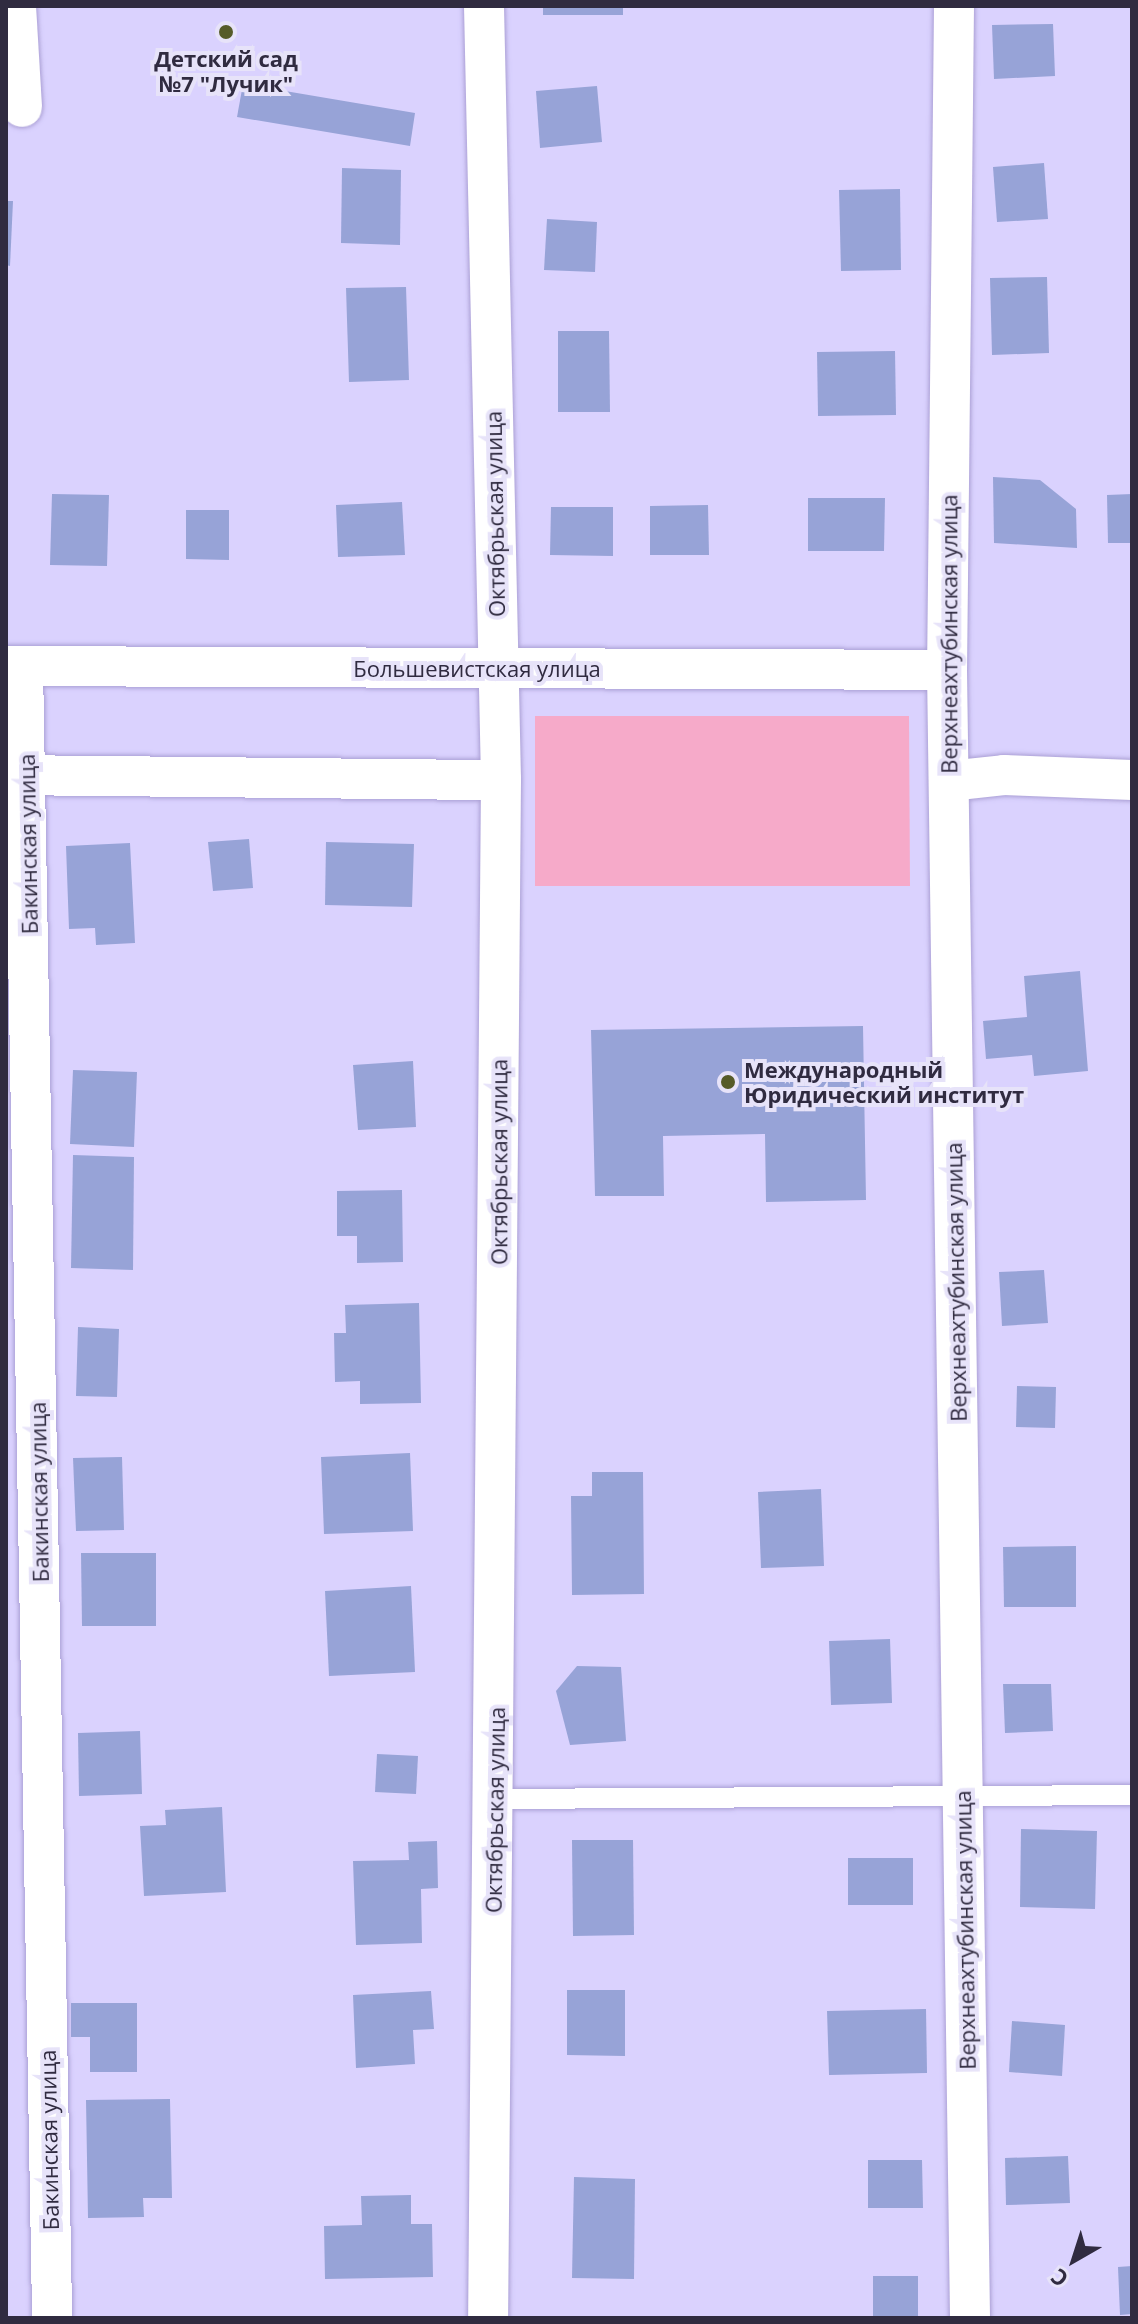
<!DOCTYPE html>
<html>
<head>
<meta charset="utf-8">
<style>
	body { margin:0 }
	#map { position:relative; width:1138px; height:2324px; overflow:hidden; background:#dad2fe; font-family:"Open Sans",sans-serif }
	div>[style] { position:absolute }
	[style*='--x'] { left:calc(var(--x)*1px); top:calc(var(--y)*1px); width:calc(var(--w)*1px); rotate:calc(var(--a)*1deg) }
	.green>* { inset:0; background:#f6aac9 }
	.building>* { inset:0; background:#97a3d7 }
	.roads { filter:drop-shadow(0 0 2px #aba0d5) drop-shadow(0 0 2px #aba0d5) }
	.service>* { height:20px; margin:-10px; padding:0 10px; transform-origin:10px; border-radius:10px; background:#fff }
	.minor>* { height:40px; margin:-20px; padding:0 20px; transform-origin:20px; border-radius:20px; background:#fff }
	.dots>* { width:22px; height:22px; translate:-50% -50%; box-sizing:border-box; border:4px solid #e7e3f9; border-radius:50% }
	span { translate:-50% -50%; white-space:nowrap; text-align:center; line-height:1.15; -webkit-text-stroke:8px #e7e3f9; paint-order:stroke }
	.poi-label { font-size:22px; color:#302b40; font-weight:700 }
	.left { translate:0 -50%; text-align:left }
	.street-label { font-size:22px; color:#302b40 }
	.frame { position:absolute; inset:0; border:8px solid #302b40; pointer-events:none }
	.north { position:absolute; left:1034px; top:2220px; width:80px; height:80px; -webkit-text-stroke:6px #e7e3f9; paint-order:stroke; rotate:219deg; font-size:22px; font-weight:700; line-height:32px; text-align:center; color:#302b40 }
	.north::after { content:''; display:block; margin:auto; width:28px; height:36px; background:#302b40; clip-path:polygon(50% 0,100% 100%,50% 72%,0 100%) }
</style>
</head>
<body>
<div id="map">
	<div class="green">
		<div style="clip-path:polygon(535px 716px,909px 716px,910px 886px,535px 886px)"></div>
	</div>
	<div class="building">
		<div style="clip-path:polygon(543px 6px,623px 6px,623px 15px,543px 15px)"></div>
		<div style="clip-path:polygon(1053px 24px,1055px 76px,994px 79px,992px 25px)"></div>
		<div style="clip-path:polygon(243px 84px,415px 113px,410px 146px,237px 117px)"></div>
		<div style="clip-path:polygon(597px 86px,602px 142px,540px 148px,536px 91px)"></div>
		<div style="clip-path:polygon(1044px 163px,1048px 219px,997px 222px,993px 167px)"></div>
		<div style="clip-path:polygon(342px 168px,401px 170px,400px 245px,341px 243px)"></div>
		<div style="clip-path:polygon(900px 189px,901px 270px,841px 271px,839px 190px)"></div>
		<div style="clip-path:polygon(6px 201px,13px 201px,10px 266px,6px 265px)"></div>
		<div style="clip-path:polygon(547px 219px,597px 222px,595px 272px,544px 270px)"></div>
		<div style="clip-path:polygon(1047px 277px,1049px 353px,992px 355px,990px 278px)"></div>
		<div style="clip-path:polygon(406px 287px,409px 380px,349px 382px,346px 288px)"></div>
		<div style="clip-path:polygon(558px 331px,609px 331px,610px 412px,558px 412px)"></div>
		<div style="clip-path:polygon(895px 351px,896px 415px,818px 416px,817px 352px)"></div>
		<div style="clip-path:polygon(993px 477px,1040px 480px,1076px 509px,1077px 548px,994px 543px)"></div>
		<div style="clip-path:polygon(52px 494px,109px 495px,107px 566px,50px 565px)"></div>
		<div style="clip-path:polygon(1132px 494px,1132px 543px,1108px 543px,1107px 495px)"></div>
		<div style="clip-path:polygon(808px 498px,885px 498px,884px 551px,808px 551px)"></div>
		<div style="clip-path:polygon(402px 502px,405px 555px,338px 557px,336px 505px)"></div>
		<div style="clip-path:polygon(708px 505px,709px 555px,650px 555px,650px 506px)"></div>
		<div style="clip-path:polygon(551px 507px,613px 507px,613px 556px,550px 555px)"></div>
		<div style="clip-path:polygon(186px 510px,229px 510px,229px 560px,186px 559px)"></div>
		<div style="clip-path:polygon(249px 839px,253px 888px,213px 891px,208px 842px)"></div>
		<div style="clip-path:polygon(326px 842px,414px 844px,412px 907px,325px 905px)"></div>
		<div style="clip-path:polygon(130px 843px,135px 943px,96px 945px,95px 928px,69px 929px,66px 846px)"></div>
		<div style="clip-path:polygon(1080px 971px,1088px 1071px,1034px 1076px,1032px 1055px,986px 1059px,983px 1021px,1027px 1017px,1024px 976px)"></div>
		<div style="clip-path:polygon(863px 1026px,866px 1200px,766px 1202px,765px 1134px,663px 1136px,664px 1196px,595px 1196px,591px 1030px)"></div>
		<div style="clip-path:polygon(413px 1061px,416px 1127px,358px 1130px,353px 1065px)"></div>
		<div style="clip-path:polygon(73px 1070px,137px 1072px,134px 1147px,70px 1144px)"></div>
		<div style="clip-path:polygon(73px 1155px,134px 1157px,133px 1270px,71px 1268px)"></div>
		<div style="clip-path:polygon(402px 1190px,403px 1262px,357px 1263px,357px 1236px,337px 1236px,337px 1191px)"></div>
		<div style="clip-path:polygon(1044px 1270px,1048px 1323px,1002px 1326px,999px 1272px)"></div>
		<div style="clip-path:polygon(419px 1303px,421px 1403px,360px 1404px,360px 1381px,335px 1382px,334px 1333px,346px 1333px,345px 1305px)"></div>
		<div style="clip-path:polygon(78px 1327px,119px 1329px,117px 1397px,76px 1396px)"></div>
		<div style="clip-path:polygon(1017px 1386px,1056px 1387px,1055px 1428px,1016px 1427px)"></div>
		<div style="clip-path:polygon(410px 1453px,413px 1531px,324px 1534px,321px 1457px)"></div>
		<div style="clip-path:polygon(122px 1457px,124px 1530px,76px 1531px,73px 1458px)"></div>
		<div style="clip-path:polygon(592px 1472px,643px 1472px,644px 1594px,572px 1595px,571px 1496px,592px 1496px)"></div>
		<div style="clip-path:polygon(821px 1489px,824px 1566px,761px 1568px,758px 1492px)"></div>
		<div style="clip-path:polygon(1076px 1546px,1076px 1607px,1004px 1607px,1003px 1547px)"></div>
		<div style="clip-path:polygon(81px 1553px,156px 1553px,156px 1626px,82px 1626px)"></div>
		<div style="clip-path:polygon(411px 1586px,415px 1672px,329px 1676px,325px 1591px)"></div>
		<div style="clip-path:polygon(890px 1639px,892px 1703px,831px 1705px,829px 1641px)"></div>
		<div style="clip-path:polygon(577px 1666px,621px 1667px,626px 1741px,570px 1745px,556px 1691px)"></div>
		<div style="clip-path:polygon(1003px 1684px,1051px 1684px,1053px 1731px,1005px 1733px)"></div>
		<div style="clip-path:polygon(140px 1731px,142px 1794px,79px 1796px,78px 1733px)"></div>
		<div style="clip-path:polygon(377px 1754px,418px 1756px,416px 1794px,375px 1792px)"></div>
		<div style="clip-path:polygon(222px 1807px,226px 1892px,144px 1896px,140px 1826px,166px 1825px,165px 1810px)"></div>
		<div style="clip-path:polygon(1021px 1829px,1097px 1831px,1095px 1909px,1020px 1907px)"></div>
		<div style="clip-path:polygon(572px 1840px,633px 1840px,634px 1935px,573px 1936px)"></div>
		<div style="clip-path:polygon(437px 1841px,438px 1888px,421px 1889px,422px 1943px,356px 1945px,353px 1861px,409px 1860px,408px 1842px)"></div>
		<div style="clip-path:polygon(848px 1858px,913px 1858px,913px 1905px,848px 1905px)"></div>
		<div style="clip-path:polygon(567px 1990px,625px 1990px,625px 2056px,567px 2055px)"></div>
		<div style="clip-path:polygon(431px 1991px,434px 2029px,413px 2030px,415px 2064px,356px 2068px,353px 1995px)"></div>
		<div style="clip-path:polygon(71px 2003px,137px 2003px,137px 2072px,90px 2072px,90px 2037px,71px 2037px)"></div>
		<div style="clip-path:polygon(926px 2009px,927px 2073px,829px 2075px,827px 2011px)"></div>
		<div style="clip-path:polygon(1012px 2021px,1065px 2025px,1062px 2076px,1009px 2072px)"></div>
		<div style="clip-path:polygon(170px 2099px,172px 2198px,143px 2198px,144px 2217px,88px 2218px,86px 2100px)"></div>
		<div style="clip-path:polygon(1068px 2156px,1070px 2203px,1006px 2205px,1005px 2158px)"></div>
		<div style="clip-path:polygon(868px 2160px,922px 2160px,923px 2208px,868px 2208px)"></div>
		<div style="clip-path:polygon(574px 2177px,635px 2179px,634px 2279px,572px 2278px)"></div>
		<div style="clip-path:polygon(411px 2195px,411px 2224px,432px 2224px,433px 2277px,325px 2279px,324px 2226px,362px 2225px,361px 2196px)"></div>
		<div style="clip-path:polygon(1132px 2266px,1132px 2314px,1120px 2315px,1118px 2267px)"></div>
		<div style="clip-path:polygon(873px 2276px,918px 2276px,918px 2318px,873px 2318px)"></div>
	</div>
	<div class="roads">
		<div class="service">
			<div style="--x:496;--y:1799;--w:636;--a:-0.36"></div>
		</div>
		<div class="minor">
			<div style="--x:16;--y:6;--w:101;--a:86.6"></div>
			<div style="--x:484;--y:6;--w:774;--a:88.74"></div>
			<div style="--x:501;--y:780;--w:1538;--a:90.48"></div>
			<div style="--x:954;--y:6;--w:664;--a:90.6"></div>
			<div style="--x:947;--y:670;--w:1648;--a:89.2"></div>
			<div style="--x:6;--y:666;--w:941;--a:0.24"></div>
			<div style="--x:23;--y:666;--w:1652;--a:88.99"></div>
			<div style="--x:6;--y:775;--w:495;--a:0.6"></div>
			<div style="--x:949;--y:781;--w:55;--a:-6.2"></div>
			<div style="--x:1004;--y:775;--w:128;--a:2.2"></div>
		</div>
	</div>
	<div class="dots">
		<div style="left:226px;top:32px;background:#565b29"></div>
		<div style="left:728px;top:1082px;background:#565b29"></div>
	</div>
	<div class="poi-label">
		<span style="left:226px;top:71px">Детский сад<br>№7 "Лучик"</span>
		<span class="left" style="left:744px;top:1082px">Международный<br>Юридический институт</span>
	</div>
	<div class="street-label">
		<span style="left:495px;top:514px;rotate:-91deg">Октябрьская улица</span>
		<span style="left:949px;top:634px;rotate:-90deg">Верхнеахтубинская улица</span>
		<span style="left:477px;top:669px">Большевистская улица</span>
		<span style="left:28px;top:844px;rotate:-91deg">Бакинская улица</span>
		<span style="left:499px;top:1162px;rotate:-90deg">Октябрьская улица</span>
		<span style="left:956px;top:1282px;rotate:-91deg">Верхнеахтубинская улица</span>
		<span style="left:39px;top:1492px;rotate:-91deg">Бакинская улица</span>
		<span style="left:495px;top:1810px;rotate:-89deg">Октябрьская улица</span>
		<span style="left:965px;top:1930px;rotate:-91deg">Верхнеахтубинская улица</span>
		<span style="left:49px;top:2140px;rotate:-91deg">Бакинская улица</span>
	</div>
	<div class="frame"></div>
	<div class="north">С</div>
</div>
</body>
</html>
